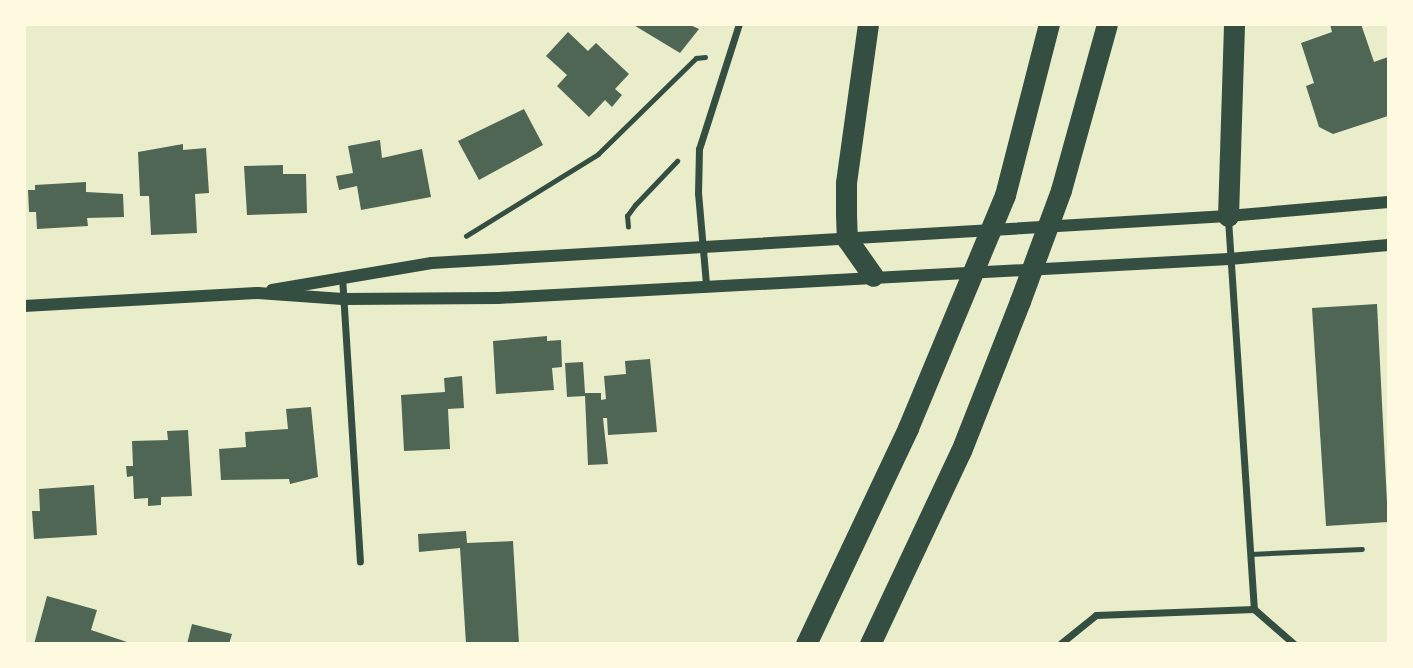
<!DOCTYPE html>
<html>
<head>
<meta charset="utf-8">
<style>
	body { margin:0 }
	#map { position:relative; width:1413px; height:668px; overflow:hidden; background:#e9edc9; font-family:Barlow,sans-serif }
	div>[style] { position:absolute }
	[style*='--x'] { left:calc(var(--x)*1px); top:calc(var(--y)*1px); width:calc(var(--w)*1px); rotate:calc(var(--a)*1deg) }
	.building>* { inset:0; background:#4f6655 }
	.path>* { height:4.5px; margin:-2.25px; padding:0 2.25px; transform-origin:2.25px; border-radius:2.25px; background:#344e41 }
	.service>* { height:5px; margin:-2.5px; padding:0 2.5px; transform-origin:2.5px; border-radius:2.5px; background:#344e41 }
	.minor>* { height:7px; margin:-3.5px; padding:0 3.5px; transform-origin:3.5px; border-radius:3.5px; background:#344e41 }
	.tertiary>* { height:12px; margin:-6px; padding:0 6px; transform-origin:6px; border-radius:6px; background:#344e41 }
	.motorway>* { height:21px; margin:-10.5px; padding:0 10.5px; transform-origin:10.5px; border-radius:10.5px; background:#344e41 }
	span { translate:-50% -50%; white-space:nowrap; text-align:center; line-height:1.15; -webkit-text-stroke:5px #fefae0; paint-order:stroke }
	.frame { position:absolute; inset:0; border:26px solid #fefae0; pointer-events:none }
</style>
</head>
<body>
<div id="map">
	<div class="building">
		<div style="clip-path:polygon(632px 24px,688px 24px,699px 29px,680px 53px)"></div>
		<div style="clip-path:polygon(1330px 24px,1361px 24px,1374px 62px,1388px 57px,1388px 116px,1333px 134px,1319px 127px,1306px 86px,1314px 83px,1301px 43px,1332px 32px)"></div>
		<div style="clip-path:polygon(568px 32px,588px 51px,596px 43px,629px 74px,615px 89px,622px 95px,612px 107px,605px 100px,589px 117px,557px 86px,567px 75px,546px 56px)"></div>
		<div style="clip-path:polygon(524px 109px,543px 145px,479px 180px,458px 141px)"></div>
		<div style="clip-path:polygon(380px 140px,382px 158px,422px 149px,431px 197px,361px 210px,357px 186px,339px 190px,336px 176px,353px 173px,348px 146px)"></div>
		<div style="clip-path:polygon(183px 144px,183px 150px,206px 148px,209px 193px,195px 194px,197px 233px,151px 235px,149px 196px,140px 196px,138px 152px)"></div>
		<div style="clip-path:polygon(283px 165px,283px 174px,306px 174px,307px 213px,247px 215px,244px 166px)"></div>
		<div style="clip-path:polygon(86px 182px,86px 192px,123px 194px,124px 217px,87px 218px,88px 226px,37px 229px,36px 212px,29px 212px,28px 190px,35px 190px,35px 185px)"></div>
		<div style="clip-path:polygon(1377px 304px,1388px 522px,1326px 526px,1312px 308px)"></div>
		<div style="clip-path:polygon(547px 336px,547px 341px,561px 340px,562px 367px,552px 368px,554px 390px,496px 394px,493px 341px)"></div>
		<div style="clip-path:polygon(650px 359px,657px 432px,608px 435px,607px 418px,603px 418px,608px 464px,588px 465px,585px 396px,567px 397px,565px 363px,583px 362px,585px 393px,601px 393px,601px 400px,606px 399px,604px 376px,626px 374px,625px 361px)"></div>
		<div style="clip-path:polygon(462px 376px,464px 408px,448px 409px,450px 449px,404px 451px,401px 395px,445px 392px,444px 378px)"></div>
		<div style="clip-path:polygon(311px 407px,318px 477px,290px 484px,289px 479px,221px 480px,219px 449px,246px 447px,245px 432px,288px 429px,286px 409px)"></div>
		<div style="clip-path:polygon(188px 430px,192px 496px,161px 497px,161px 505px,148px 506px,148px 498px,134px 499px,133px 476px,127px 477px,126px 466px,133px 466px,132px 441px,168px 440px,167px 431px)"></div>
		<div style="clip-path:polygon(94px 485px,97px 535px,34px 539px,32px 511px,40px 511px,39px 489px)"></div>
		<div style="clip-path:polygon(466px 531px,467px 543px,513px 541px,519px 644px,466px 644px,460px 548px,419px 552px,418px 534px)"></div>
		<div style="clip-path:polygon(47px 596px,97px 610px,91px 630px,133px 644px,34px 644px)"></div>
		<div style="clip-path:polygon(192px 624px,232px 634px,229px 644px,187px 644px)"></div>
	</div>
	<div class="path">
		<div style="--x:628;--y:227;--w:11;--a:-95"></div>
		<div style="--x:627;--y:216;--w:14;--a:-54"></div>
		<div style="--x:635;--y:205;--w:61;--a:-46.3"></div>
		<div style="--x:466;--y:236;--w:155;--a:-31.8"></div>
		<div style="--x:598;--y:154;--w:137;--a:-44.4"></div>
		<div style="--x:696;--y:58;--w:9;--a:-6"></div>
	</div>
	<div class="service">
		<div style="--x:1250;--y:554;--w:112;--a:-2.6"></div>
	</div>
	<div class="minor">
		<div style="--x:1228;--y:219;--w:391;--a:86.2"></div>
		<div style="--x:342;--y:276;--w:286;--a:86.4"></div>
		<div style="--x:706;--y:284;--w:91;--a:-95"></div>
		<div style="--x:698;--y:193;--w:44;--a:-88.7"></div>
		<div style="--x:699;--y:149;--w:131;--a:-72.3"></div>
		<div style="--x:1060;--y:644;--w:46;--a:-38.9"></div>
		<div style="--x:1096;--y:615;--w:158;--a:-2.2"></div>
		<div style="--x:1254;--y:609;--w:53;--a:41.2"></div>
	</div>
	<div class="tertiary">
		<div style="--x:272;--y:290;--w:162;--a:-9.6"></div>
		<div style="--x:432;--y:263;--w:797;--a:-3.38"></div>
		<div style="--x:1228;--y:216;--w:161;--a:-5"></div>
		<div style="--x:24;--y:306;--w:234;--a:-3.2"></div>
		<div style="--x:258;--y:293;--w:85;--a:4"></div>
		<div style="--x:343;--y:299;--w:155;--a:-0.4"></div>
		<div style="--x:498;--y:298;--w:732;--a:-3.05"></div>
		<div style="--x:1229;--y:259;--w:160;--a:-5"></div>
	</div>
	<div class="motorway">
		<div style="--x:868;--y:24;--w:161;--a:97.9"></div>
		<div style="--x:846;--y:183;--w:31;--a:90"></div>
		<div style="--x:846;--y:214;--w:25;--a:88"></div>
		<div style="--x:847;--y:239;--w:45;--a:54.9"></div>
		<div style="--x:1228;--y:216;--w:192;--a:-88.2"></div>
		<div style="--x:806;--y:644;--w:239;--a:-64.7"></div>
		<div style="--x:908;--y:428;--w:252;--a:-67.4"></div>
		<div style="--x:1005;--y:195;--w:177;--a:-75.6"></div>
		<div style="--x:870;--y:644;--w:213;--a:-64.8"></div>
		<div style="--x:961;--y:451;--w:161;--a:-68.5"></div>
		<div style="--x:1020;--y:301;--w:118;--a:-69.7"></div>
		<div style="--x:1061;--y:190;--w:172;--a:-74.5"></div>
	</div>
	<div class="frame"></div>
</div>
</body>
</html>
